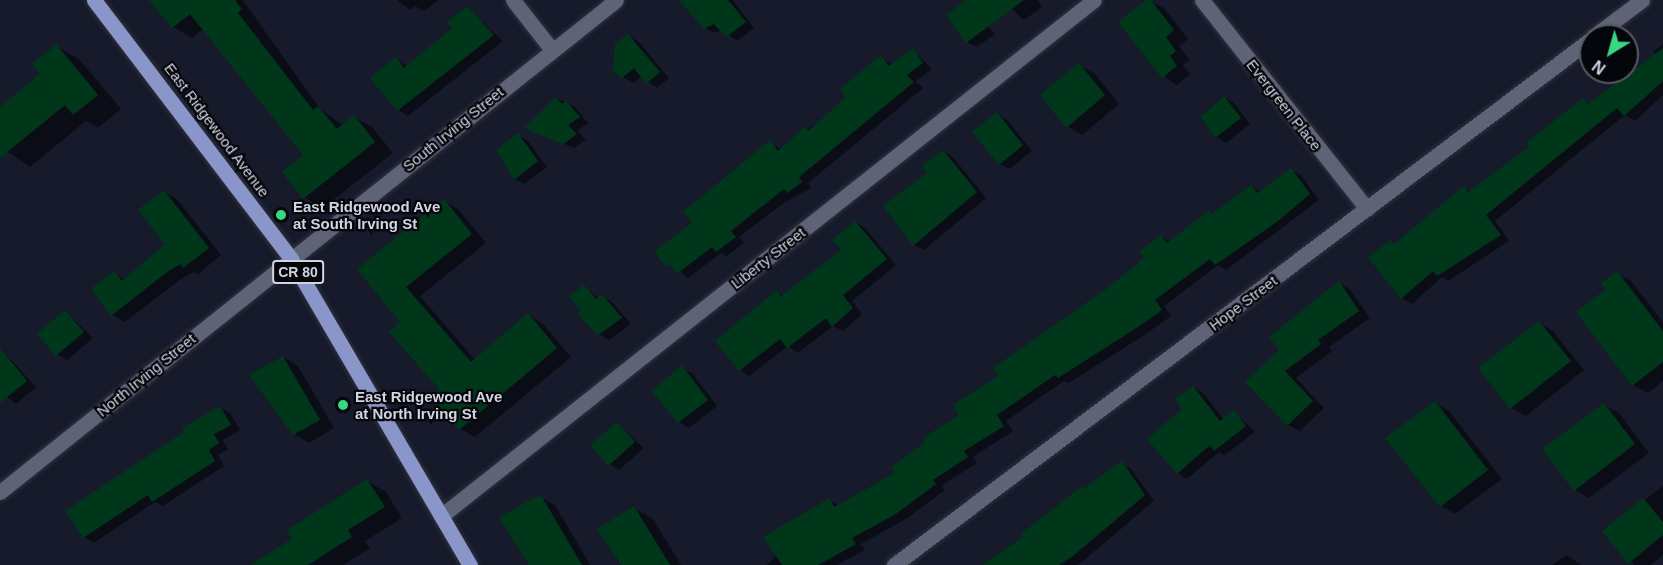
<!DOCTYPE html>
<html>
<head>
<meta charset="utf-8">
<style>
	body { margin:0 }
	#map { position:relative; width:1663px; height:565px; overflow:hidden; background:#161a2a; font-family:Helvetica,sans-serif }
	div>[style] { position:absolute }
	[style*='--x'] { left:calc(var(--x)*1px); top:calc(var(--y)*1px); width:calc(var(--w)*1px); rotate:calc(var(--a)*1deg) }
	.shadow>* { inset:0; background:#0007 }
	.building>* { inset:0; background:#00371a }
	.roads { filter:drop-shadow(0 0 2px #31333f) drop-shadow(0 0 2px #31333f) }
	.minor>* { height:15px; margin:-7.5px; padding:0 7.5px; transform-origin:7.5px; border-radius:7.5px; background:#5e6377 }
	.primary>* { height:15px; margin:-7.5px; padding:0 7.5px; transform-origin:7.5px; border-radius:7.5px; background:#8a95c9 }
	.dots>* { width:16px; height:16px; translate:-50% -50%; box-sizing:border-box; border:3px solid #05050c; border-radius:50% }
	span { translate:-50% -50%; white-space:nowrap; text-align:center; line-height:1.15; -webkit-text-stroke:4.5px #05050c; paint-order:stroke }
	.shield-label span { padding:2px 4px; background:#05050c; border:2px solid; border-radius:4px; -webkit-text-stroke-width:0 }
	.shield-label { font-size:14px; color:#d2d4e0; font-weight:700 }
	.street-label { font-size:15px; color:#d2d4e0 }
	.poi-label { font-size:15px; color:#d2d4e0; font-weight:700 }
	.left { translate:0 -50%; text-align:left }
	.north { position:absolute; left:1579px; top:24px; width:60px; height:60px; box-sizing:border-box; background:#05050c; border:2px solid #575861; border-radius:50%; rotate:217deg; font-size:16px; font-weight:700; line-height:24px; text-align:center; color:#d2d4e0 }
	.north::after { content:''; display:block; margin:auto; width:21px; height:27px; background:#36d880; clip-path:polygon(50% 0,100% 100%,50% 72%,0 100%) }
</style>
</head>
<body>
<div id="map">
	<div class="shadow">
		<div style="clip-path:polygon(154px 0,243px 0,320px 109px,343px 125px,354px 117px,372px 127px,393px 153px,323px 208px,304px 197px,306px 156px,204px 28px,192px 38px,173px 27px)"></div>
		<div style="clip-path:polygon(397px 0,439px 0,424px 11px,415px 6px,410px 10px)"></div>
		<div style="clip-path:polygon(695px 0,733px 0,754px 28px,737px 41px,722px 30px,715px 33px,705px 28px)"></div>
		<div style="clip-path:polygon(1002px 0,1037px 0,1042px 7px,1024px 20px)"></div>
		<div style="clip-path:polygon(1148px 0,1164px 8px,1188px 39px,1179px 46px,1190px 60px,1183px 65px,1190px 74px,1177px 85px,1163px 76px)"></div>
		<div style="clip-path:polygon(467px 8px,503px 41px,408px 116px,398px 110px,372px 78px,396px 59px,408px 67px,454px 29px)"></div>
		<div style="clip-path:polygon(973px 9px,995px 34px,977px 47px,967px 42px)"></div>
		<div style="clip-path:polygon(628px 36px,638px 41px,669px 78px,657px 88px,642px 76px,633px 83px,623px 77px)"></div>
		<div style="clip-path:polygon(1663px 44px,1663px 95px,1635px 121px,1625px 115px,1495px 221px,1509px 241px,1448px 281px,1442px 277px,1412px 304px,1402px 298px,1370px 257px,1391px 242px,1396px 245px,1464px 188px,1471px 191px,1531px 147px,1583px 100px,1590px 104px,1656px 55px,1653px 52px)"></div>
		<div style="clip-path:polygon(56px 46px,80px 60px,121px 109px,98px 128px,86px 121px,30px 167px,0 146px,0 109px,42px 75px)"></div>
		<div style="clip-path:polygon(913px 50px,932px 69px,916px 81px,923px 88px,808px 183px,811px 188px,785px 202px,739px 237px,744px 243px,727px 256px,721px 253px,688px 278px,656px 252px,694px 223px,770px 142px,782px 150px,848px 98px,881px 57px,893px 65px)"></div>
		<div style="clip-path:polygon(1079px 65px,1094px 73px,1119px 104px,1082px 135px,1067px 126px)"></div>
		<div style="clip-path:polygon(1224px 97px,1234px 103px,1250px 124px,1226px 143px,1216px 137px,1203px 117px)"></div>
		<div style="clip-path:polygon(556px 98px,576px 108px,588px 123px,577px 131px,586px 140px,574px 148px,526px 128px)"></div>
		<div style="clip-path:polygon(997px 114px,1007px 120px,1032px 151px,1010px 169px,1000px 164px)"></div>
		<div style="clip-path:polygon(518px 135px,528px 141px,547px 167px,524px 184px,515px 179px)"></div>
		<div style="clip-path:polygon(943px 151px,953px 157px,986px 198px,924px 250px,914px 245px,929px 173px)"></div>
		<div style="clip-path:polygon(1291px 170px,1301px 175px,1319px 200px,1226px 270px,1218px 265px,1164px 306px,1171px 316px,1149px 332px,1069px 383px,1064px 381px,1006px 421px,1013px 431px,973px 457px,977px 463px,941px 486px,945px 490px,906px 519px,861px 544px,865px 550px,837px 565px,767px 565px,830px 500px,839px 506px,897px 474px,1001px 377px,1146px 259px,1162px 237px,1171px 242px,1209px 212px,1213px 215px,1251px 187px,1261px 192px)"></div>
		<div style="clip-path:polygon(164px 192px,177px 199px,221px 255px,198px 274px,193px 272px,181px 279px,125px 322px,112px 315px,114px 273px,126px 280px,167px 244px)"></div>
		<div style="clip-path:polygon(444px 201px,458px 209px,486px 243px,420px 296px,475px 360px,529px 315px,543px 324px,571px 357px,475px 437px,460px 429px,402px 322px,359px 269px)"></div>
		<div style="clip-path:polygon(855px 222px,865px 228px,896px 265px,852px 301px,862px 314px,843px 331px,833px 326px,798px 353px,788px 346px,749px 376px,740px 370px,777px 292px,784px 296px,843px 250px)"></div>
		<div style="clip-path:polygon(1617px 273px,1631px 281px,1663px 322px,1663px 381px,1648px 393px,1633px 385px,1608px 289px)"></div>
		<div style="clip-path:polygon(1339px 283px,1350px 289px,1370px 318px,1329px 347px,1332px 351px,1296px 378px,1324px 408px,1300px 431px,1288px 425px,1281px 350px)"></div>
		<div style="clip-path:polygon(584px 287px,599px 299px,602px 296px,612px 302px,631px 324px,609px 340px,599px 334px,583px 312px)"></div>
		<div style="clip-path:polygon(65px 311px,93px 338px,67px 360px,57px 354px)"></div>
		<div style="clip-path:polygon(1539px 323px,1553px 331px,1584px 370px,1526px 416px,1511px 408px)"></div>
		<div style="clip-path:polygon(0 348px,36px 387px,16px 404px,0 391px)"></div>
		<div style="clip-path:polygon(283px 357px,298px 366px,334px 428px,309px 443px,294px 434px,251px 375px)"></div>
		<div style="clip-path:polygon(682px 367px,692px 373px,717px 406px,689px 428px,679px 422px)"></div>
		<div style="clip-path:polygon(1193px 387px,1203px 393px,1224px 420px,1234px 412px,1255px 432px,1225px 455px,1219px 452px,1187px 479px,1178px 473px,1184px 409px)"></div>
		<div style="clip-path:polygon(1435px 403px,1449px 411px,1502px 479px,1455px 514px,1441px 506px)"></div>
		<div style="clip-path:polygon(1604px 405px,1619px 413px,1649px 453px,1589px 498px,1575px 490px)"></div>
		<div style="clip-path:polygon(220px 408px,230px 413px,240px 430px,223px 440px,228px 449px,218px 455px,224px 466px,163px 506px,155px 502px,94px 543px,84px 537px)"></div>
		<div style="clip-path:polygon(617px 424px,644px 448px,619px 470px,609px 464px)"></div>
		<div style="clip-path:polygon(1122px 463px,1131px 469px,1154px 501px,1083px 561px,1077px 565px,988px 565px)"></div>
		<div style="clip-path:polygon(367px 481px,386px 492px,402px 518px,365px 541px,370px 548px,343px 565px,262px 565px)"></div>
		<div style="clip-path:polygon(1663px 486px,1663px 555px,1651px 565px,1634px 565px,1604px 531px)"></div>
		<div style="clip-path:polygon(540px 497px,555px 505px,590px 565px,531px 565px,501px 518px)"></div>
		<div style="clip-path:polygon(634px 508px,653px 519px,681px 565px,620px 565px,599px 529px)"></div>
		<div style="clip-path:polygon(1567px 555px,1581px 565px,1552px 565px)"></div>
	</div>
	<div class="building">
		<div style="clip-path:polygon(149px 0,235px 0,242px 9px,238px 13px,313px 110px,318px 106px,337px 129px,354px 115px,375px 142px,303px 199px,282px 172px,303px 155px,190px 14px,172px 28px)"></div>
		<div style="clip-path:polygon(679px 0,728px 0,746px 22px,726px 37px,714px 24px,704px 29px)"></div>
		<div style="clip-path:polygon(966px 0,1024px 0,966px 43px,946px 15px)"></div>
		<div style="clip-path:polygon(1146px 0,1151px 0,1174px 30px,1166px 37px,1176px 51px,1170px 56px,1177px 66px,1162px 78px,1118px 22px)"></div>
		<div style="clip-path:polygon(467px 6px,494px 35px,397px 111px,370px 78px,396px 57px,404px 68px,452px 28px,447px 22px)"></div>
		<div style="clip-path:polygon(628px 34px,660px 72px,646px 84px,634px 68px,622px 78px,613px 72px,615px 44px)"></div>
		<div style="clip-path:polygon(56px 44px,98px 95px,73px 115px,65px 105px,0 158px,0 107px,40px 74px,32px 64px)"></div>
		<div style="clip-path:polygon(913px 48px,923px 63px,907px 75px,914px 82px,799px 177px,802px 182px,787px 193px,784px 189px,731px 231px,736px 237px,716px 252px,712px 247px,677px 274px,669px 263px,666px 266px,654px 252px,692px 223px,683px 212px,770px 140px,778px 151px,805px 127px,808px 131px,846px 97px,840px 89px,881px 55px,889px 66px)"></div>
		<div style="clip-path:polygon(1663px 48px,1663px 81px,1624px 116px,1617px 108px,1486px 215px,1501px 235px,1437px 276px,1433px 271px,1401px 299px,1368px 257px,1391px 240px,1394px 244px,1464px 186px,1468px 192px,1529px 147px,1526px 143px,1583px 98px,1588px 104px)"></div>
		<div style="clip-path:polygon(1079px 63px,1105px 95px,1066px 128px,1040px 95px)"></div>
		<div style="clip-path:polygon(1224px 96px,1241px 118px,1215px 138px,1201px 117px)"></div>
		<div style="clip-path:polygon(556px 97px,562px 104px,566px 101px,580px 117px,568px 125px,577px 134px,563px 144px,524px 128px)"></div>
		<div style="clip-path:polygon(997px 112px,1023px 145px,999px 165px,972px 132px)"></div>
		<div style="clip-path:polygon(518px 133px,538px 161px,514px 180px,496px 150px)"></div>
		<div style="clip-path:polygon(943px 150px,977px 192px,913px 246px,883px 206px,927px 173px,922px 166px)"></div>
		<div style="clip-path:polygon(1291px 168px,1310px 194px,1278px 221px,1215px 265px,1210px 259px,1155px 300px,1162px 310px,1138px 327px,1058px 378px,1055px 375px,997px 415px,1004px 426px,964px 451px,968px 457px,933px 480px,936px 484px,896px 514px,852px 538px,856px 544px,818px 565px,782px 565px,763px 537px,830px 498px,834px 507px,895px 473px,891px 468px,925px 442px,923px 438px,959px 415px,953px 405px,998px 376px,993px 368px,1109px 287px,1144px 258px,1139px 252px,1161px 235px,1167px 243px,1209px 210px,1212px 214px,1251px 185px,1257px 193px)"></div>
		<div style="clip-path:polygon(164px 190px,209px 248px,183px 268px,181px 264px,167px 272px,111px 316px,91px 289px,114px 271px,122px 281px,165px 244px,138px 210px)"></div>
		<div style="clip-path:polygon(444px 199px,472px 234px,406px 287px,471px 362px,528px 313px,557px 348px,459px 430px,430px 396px,439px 389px,389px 332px,400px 322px,357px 269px)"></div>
		<div style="clip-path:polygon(855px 221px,887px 259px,843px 295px,853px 308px,832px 327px,826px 318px,787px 348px,780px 339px,739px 371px,715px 341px,777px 290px,781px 296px,841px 250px,832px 240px)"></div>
		<div style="clip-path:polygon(1617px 271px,1663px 331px,1663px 362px,1632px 386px,1576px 312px,1606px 289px,1601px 283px)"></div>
		<div style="clip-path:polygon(1339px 281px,1359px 311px,1318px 340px,1321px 344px,1285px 371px,1313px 401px,1287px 426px,1245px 382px,1279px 350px,1269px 337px)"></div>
		<div style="clip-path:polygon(584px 285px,596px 299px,602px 294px,622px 318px,598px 335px,577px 314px,581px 311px,569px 296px)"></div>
		<div style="clip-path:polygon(65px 310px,84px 332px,56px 356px,37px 334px)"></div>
		<div style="clip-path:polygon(1539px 321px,1571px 361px,1510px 409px,1478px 368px)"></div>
		<div style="clip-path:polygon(0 348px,27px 381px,0 403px)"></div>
		<div style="clip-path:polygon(283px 356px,320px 420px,293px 435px,249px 375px)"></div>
		<div style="clip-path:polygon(682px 365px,708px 400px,678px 423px,652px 391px)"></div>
		<div style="clip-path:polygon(1193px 386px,1220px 421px,1234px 410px,1246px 426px,1214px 451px,1210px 445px,1177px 474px,1147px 439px,1182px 409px,1175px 399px)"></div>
		<div style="clip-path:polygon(1435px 401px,1488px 470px,1440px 507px,1385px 438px)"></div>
		<div style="clip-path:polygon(1604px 403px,1635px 444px,1574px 491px,1542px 449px)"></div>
		<div style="clip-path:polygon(220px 406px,231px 425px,214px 434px,219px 443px,209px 450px,215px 461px,152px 502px,148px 495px,83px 538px,65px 511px,184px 432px,182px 428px)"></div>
		<div style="clip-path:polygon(617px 422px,635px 442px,608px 466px,590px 445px)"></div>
		<div style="clip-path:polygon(1122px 461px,1145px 495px,1073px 556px,1059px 565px,983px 565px,1023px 537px,1021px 534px,1081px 487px,1083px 489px)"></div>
		<div style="clip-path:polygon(367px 479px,385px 507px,348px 530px,352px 537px,308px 565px,251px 565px,292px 539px,287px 530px)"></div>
		<div style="clip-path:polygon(536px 497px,542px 497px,582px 565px,529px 565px,499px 517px)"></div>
		<div style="clip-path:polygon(1643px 498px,1663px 522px,1663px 535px,1628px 564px,1602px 531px)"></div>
		<div style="clip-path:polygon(634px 506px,670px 565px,621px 565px,597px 529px)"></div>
	</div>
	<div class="roads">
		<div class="minor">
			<div style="--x:513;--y:0;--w:63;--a:52"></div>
			<div style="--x:1202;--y:0;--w:266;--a:51.7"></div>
			<div style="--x:1594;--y:36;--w:60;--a:-36.9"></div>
			<div style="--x:0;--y:492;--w:788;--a:-38.61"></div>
			<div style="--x:441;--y:516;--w:832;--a:-38.32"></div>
			<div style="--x:894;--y:565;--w:873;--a:-37.04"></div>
		</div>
		<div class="primary">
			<div style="--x:94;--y:0;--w:325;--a:52.7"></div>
			<div style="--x:291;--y:259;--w:355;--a:59.7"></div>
		</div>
	</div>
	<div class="dots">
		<div style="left:281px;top:215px;background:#36d880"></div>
		<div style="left:343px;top:405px;background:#36d880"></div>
	</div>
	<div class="shield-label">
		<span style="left:298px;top:272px">CR 80</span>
	</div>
	<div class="street-label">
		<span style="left:1284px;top:105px;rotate:52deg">Evergreen Place</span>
		<span style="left:453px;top:129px;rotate:-39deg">South Irving Street</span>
		<span style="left:217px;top:130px;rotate:53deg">East Ridgewood Avenue</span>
		<span style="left:768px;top:258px;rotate:-38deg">Liberty Street</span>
		<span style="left:1243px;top:303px;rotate:-37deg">Hope Street</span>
		<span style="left:146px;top:375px;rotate:-39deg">North Irving Street</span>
	</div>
	<div class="poi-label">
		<span class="left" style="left:293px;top:215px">East Ridgewood Ave<br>at South Irving St</span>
		<span class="left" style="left:355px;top:405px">East Ridgewood Ave<br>at North Irving St</span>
	</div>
	<div class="north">N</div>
</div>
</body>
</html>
